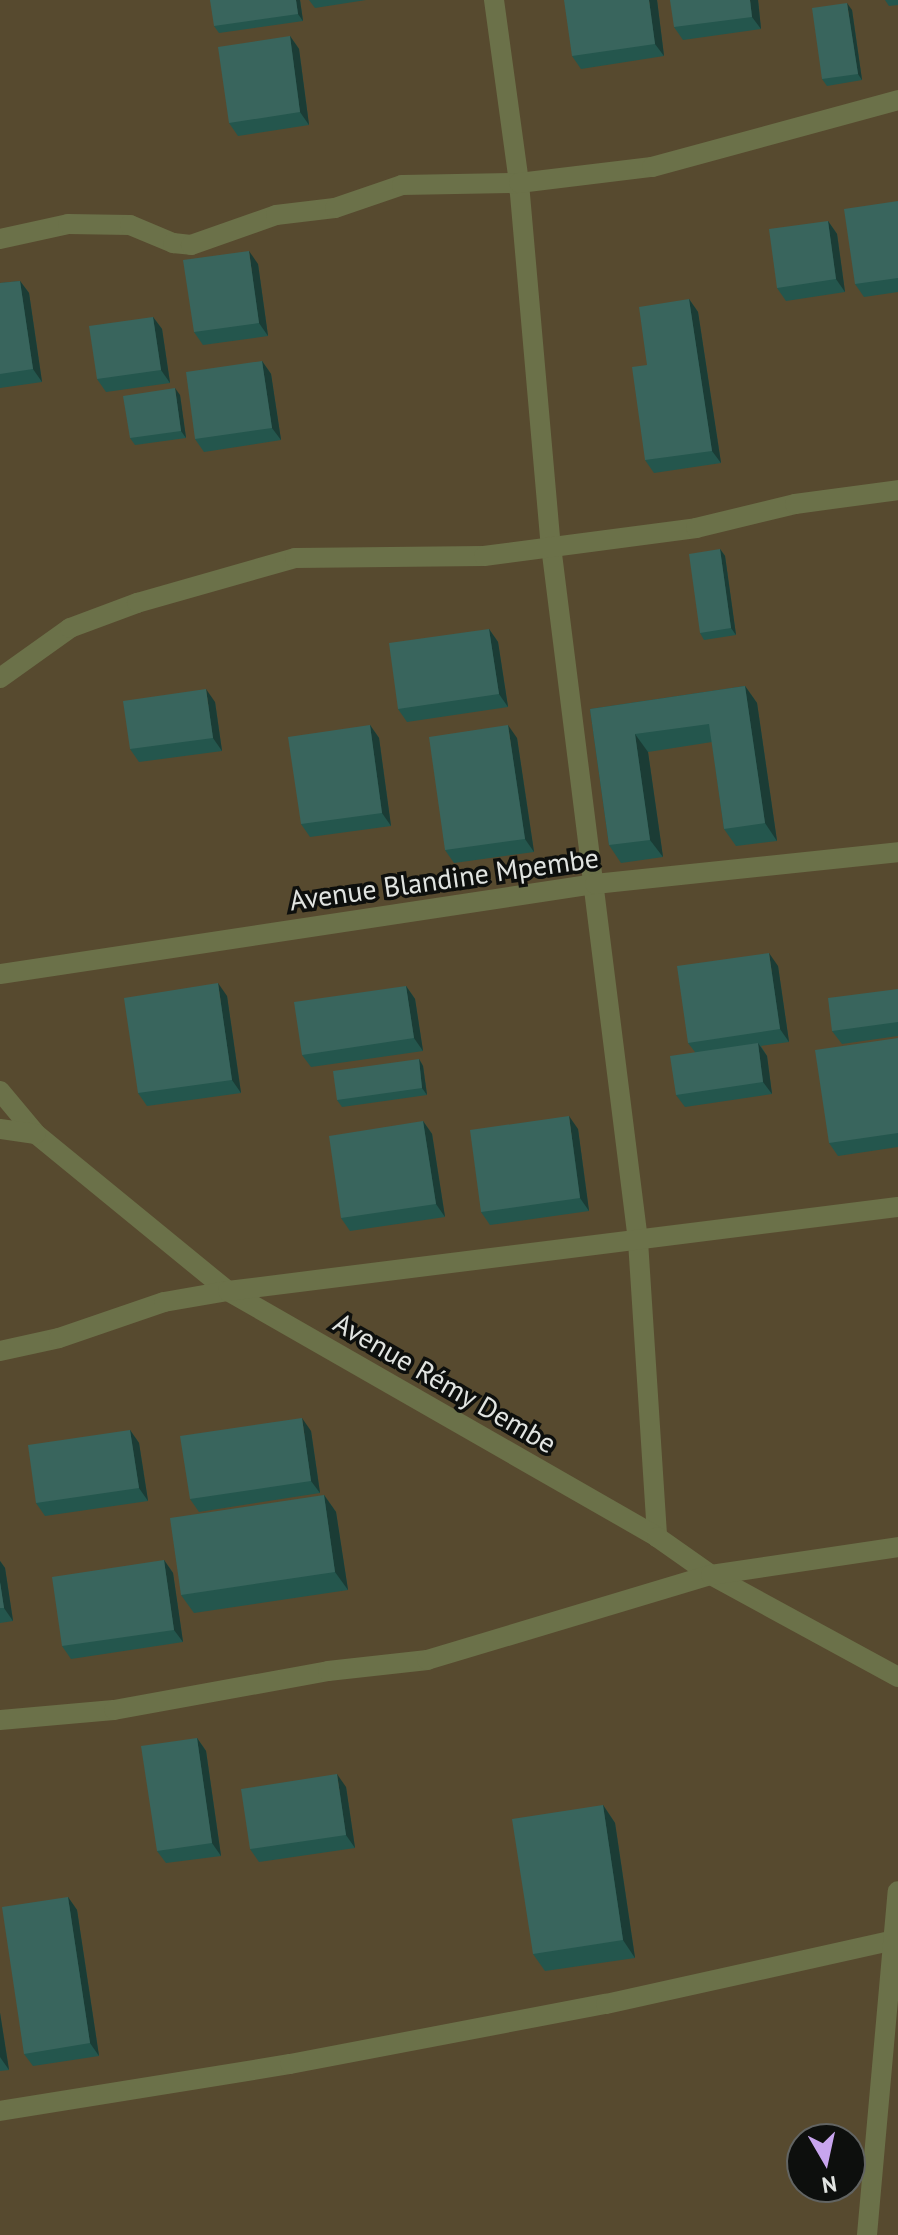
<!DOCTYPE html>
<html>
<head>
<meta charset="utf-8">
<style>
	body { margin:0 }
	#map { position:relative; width:898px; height:2235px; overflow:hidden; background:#222622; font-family:"PT Sans",sans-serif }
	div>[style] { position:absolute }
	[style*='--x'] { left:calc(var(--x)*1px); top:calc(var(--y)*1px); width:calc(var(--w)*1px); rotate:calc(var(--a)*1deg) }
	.green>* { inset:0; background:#574a2f }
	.minor>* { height:20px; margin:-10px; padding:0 10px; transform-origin:10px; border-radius:10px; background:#6b7149 }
	.wall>* { inset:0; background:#24564d }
	.shaded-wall>* { inset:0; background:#1b3c35 }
	.building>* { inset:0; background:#39655d }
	span { translate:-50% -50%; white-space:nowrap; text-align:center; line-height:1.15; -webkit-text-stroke:7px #0d0f0d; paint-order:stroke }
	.street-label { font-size:28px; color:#e1e4e1 }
	.north { position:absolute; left:786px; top:2123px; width:80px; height:80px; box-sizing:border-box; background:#0d0f0d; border:2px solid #626462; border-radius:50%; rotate:171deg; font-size:22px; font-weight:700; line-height:32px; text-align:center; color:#e1e4e1 }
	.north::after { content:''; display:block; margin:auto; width:28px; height:36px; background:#c8a5ee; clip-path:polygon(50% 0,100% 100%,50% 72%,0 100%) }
</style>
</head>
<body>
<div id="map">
	<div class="green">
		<div style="clip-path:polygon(evenodd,0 0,898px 0,898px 2235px,0 2235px,0 0,802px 2139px,850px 2139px,850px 2187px,802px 2187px,802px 2139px)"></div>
	</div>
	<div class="minor">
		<div style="--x:494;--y:0;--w:185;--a:82.2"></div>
		<div style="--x:519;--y:183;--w:364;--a:85"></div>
		<div style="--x:551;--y:546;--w:700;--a:82.86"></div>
		<div style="--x:638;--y:1241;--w:297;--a:86.3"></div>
		<div style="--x:0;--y:239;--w:70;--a:-12.4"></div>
		<div style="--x:68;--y:224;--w:62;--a:0.9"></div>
		<div style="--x:130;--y:225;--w:47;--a:22.7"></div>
		<div style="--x:173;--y:243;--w:18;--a:6"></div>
		<div style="--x:191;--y:245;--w:90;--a:-19.4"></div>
		<div style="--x:276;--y:215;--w:59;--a:-6.8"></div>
		<div style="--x:335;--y:208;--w:71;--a:-18.9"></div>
		<div style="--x:402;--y:185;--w:117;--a:-1"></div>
		<div style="--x:519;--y:183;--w:134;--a:-6.9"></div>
		<div style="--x:652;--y:167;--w:255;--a:-15.2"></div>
		<div style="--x:0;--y:678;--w:86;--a:-35.5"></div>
		<div style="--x:70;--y:628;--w:72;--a:-20.5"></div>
		<div style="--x:137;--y:603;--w:164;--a:-15.9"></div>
		<div style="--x:295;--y:558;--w:189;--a:-0.6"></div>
		<div style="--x:484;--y:556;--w:214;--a:-7.5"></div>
		<div style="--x:696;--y:528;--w:102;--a:-13.6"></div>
		<div style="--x:795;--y:504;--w:104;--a:-7.7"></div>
		<div style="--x:0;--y:974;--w:602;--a:-8.6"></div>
		<div style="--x:595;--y:884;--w:305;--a:-6"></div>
		<div style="--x:0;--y:1091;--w:56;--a:50.1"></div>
		<div style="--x:36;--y:1134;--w:248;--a:39.3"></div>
		<div style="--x:228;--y:1291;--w:495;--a:29.8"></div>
		<div style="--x:657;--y:1537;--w:66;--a:35.1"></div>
		<div style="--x:711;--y:1575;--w:213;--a:28.6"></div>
		<div style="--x:0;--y:1129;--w:36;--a:8"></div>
		<div style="--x:0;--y:1351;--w:60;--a:-12.4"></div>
		<div style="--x:59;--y:1338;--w:111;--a:-18.9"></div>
		<div style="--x:164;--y:1302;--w:65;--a:-9.8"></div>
		<div style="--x:228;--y:1291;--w:675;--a:-7.15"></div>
		<div style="--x:0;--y:1720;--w:114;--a:-5"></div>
		<div style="--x:114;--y:1710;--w:218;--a:-10.3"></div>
		<div style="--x:328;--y:1671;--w:100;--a:-6.3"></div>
		<div style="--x:427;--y:1660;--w:296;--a:-16.7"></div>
		<div style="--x:711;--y:1575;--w:189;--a:-8.5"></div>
		<div style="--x:0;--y:2111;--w:294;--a:-9.2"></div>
		<div style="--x:290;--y:2064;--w:322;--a:-10.8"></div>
		<div style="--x:606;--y:2004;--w:292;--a:-12.5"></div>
		<div style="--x:867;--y:2235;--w:345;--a:-84.9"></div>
	</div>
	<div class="wall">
		<div style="clip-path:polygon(300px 0,303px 21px,219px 33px,214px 26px)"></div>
		<div style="clip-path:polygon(309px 0,366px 0,315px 8px)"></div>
		<div style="clip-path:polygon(657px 0,664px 56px,581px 69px,572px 56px)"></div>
		<div style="clip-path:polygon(758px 0,761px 29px,683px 40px,674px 27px)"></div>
		<div style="clip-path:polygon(885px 0,898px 0,898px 5px,889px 6px)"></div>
		<div style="clip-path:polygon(852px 10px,862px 80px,827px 86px,822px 79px)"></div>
		<div style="clip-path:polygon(290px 36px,299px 49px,309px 125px,238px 136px,229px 123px)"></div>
		<div style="clip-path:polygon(898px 201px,898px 292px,864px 297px,855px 284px)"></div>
		<div style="clip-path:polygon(828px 221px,837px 234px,845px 292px,786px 301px,777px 288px)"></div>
		<div style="clip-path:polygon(258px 264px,268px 336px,203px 345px,194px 332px)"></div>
		<div style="clip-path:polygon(20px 281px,29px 293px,42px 382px,0 388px,0 283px)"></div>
		<div style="clip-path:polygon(689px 299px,698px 312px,721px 463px,654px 473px,645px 460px,647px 365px)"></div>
		<div style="clip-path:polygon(153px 317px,162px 329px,170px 383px,106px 392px,97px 379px)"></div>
		<div style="clip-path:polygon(262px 361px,271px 374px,281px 440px,204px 452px,195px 439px)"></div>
		<div style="clip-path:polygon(180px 395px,186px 438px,135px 445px,130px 438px)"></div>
		<div style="clip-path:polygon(720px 549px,725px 556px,736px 635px,704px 640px,700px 633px)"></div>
		<div style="clip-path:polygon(489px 629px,498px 642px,508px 707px,407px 722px,398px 709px)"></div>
		<div style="clip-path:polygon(745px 686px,757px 703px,777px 841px,736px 846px,724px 829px,712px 742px,648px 752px,663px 857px,621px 863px,609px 845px,590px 709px)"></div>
		<div style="clip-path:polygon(215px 702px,222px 751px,139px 762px,130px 749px)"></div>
		<div style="clip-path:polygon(370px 725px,379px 738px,391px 826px,310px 837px,301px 824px)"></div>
		<div style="clip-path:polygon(517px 738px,534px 852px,454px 863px,445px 850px)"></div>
		<div style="clip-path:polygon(778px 966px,789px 1042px,761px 1046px,767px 1056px,772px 1094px,685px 1107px,676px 1095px,695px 1052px,688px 1043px)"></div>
		<div style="clip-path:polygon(406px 986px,415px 999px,423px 1051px,311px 1067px,302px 1055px)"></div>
		<div style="clip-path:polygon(898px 989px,898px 1036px,842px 1044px,832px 1031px)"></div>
		<div style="clip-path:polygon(227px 996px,241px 1093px,147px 1106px,138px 1093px)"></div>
		<div style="clip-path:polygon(898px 1038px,898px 1147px,838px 1156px,829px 1143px)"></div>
		<div style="clip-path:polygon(419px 1059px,423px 1066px,427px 1095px,342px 1107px,337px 1100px)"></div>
		<div style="clip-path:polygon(423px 1121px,432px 1134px,445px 1217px,350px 1231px,341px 1218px)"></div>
		<div style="clip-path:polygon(578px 1129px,589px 1211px,490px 1225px,481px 1212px)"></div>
		<div style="clip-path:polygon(130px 1430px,139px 1443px,148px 1501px,45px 1516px,36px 1503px)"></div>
		<div style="clip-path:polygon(311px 1431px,320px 1493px,199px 1512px,190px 1499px)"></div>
		<div style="clip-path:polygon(324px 1495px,336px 1512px,348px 1590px,194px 1613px,181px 1595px)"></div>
		<div style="clip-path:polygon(164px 1560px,173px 1573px,183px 1642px,71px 1659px,62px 1646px)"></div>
		<div style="clip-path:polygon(0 1561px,5px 1568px,13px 1621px,0 1623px)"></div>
		<div style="clip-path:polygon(197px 1738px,206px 1751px,221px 1856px,166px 1863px,157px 1851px)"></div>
		<div style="clip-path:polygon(346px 1787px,355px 1848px,259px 1862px,250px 1849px)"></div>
		<div style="clip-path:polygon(603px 1805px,615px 1823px,635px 1958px,545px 1971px,533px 1954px)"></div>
		<div style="clip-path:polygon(68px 1897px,77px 1910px,99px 2056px,33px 2066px,24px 2054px)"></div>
		<div style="clip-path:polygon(0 2013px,9px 2070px,0 2071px)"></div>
	</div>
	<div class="shaded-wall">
		<div style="clip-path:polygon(296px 0,300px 0,303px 21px,298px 14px)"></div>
		<div style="clip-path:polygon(649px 0,657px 0,664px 56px,655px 44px)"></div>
		<div style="clip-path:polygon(750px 0,758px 0,761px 29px,752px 17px)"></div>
		<div style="clip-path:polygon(847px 3px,852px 10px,862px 80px,858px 74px)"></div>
		<div style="clip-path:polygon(290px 36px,299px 49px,309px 125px,300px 112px)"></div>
		<div style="clip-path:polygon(828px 221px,837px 234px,845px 292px,836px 279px)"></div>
		<div style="clip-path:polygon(249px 251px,258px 264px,268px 336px,259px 323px)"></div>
		<div style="clip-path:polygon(20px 281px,29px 293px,42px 382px,33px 369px)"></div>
		<div style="clip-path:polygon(689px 299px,698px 312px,721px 463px,712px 451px)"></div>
		<div style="clip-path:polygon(153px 317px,162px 329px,170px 383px,161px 370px)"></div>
		<div style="clip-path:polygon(262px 361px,271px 374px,281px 440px,272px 428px)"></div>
		<div style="clip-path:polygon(175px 388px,180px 395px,186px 438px,181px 431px)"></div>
		<div style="clip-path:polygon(720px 549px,725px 556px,736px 635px,731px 628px)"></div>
		<div style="clip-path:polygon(489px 629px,498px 642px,508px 707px,499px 694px)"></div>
		<div style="clip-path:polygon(745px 686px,757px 703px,777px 841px,765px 823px)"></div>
		<div style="clip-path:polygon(206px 689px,215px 702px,222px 751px,213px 738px)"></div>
		<div style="clip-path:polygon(370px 725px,379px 738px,391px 826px,382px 813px)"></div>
		<div style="clip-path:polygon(508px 725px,517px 738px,534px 852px,525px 839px)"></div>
		<div style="clip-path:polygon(635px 734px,648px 752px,663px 857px,650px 840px)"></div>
		<div style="clip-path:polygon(769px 953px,778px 966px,789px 1042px,780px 1029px)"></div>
		<div style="clip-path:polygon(218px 983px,227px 996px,241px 1093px,232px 1080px)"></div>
		<div style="clip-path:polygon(406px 986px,415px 999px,423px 1051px,414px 1038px)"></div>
		<div style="clip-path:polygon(758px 1043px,767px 1056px,772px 1094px,763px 1082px)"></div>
		<div style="clip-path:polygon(419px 1059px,423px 1066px,427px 1095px,422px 1088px)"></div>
		<div style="clip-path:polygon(569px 1116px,578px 1129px,589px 1211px,580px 1198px)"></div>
		<div style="clip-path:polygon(423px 1121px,432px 1134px,445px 1217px,436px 1204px)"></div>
		<div style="clip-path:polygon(302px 1418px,311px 1431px,320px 1493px,311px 1481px)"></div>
		<div style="clip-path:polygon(130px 1430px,139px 1443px,148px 1501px,139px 1488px)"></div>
		<div style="clip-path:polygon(324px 1495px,336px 1512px,348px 1590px,335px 1572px)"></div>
		<div style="clip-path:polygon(164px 1560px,173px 1573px,183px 1642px,174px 1630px)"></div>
		<div style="clip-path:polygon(0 1561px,5px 1568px,13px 1621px,4px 1608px,0 1582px)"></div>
		<div style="clip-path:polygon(197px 1738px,206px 1751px,221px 1856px,212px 1843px)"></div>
		<div style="clip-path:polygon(337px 1774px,346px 1787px,355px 1848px,346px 1835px)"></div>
		<div style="clip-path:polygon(603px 1805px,615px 1823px,635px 1958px,623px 1940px)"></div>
		<div style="clip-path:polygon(68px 1897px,77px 1910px,99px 2056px,90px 2043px)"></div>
		<div style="clip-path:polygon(0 2013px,9px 2070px,0 2057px)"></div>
	</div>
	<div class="building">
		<div style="clip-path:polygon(210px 0,296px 0,298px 14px,214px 26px)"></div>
		<div style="clip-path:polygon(564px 0,649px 0,655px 44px,572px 56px)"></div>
		<div style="clip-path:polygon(670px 0,750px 0,752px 17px,674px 27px)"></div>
		<div style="clip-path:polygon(847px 3px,858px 74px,822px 79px,812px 8px)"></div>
		<div style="clip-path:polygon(290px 36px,300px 112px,229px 123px,218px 47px)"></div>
		<div style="clip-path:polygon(898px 201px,898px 278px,855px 284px,844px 209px)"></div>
		<div style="clip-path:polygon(828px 221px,836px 279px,777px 288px,769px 229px)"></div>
		<div style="clip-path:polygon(249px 251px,259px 323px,194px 332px,183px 260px)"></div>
		<div style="clip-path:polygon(20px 281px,33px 369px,0 374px,0 283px)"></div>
		<div style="clip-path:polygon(689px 299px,712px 451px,645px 460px,632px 367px,647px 365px,639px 307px)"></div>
		<div style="clip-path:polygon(153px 317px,161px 370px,97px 379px,89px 326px)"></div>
		<div style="clip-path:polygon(262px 361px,272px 428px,195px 439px,186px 372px)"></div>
		<div style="clip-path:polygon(175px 388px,181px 431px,130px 438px,123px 396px)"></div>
		<div style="clip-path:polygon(720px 549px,731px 628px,700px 633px,689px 554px)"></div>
		<div style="clip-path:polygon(489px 629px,499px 694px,398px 709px,389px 643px)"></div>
		<div style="clip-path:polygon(745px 686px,765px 823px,724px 829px,709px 724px,635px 734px,650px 840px,609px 845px,590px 709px)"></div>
		<div style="clip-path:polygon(206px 689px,213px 738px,130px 749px,123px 701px)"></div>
		<div style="clip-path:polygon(370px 725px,382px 813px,301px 824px,288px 737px)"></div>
		<div style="clip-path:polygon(508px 725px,525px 839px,445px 850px,429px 737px)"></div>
		<div style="clip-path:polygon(769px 953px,780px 1029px,688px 1043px,677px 966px)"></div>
		<div style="clip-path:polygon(218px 983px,232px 1080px,138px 1093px,124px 998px)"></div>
		<div style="clip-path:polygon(406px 986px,414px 1038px,302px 1055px,294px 1002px)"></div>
		<div style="clip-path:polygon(898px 989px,898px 1022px,832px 1031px,828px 998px)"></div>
		<div style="clip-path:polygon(898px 1038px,898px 1133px,829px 1143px,815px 1050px)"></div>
		<div style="clip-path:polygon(758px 1043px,763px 1082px,676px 1095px,670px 1056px)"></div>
		<div style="clip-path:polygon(419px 1059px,422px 1088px,337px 1100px,333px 1071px)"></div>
		<div style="clip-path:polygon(569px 1116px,580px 1198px,481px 1212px,470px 1130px)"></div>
		<div style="clip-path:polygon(423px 1121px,436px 1204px,341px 1218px,329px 1136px)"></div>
		<div style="clip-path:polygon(302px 1418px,311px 1481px,190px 1499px,180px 1436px)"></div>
		<div style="clip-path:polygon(130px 1430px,139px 1488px,36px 1503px,28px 1445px)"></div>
		<div style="clip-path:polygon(324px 1495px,335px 1572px,181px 1595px,170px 1518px)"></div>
		<div style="clip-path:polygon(164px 1560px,174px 1630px,62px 1646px,52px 1577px)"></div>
		<div style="clip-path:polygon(0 1582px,4px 1608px,0 1608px)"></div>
		<div style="clip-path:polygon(197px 1738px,212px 1843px,157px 1851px,141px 1746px)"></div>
		<div style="clip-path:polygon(337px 1774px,346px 1835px,250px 1849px,241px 1789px)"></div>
		<div style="clip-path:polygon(603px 1805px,623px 1940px,533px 1954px,512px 1819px)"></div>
		<div style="clip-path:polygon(68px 1897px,90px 2043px,24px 2054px,2px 1907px)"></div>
	</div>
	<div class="street-label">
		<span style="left:444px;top:879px;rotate:-8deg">Avenue Blandine Mpembe</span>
		<span style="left:445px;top:1383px;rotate:30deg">Avenue Rémy Dembe</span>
	</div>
	<div class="north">N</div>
</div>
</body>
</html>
